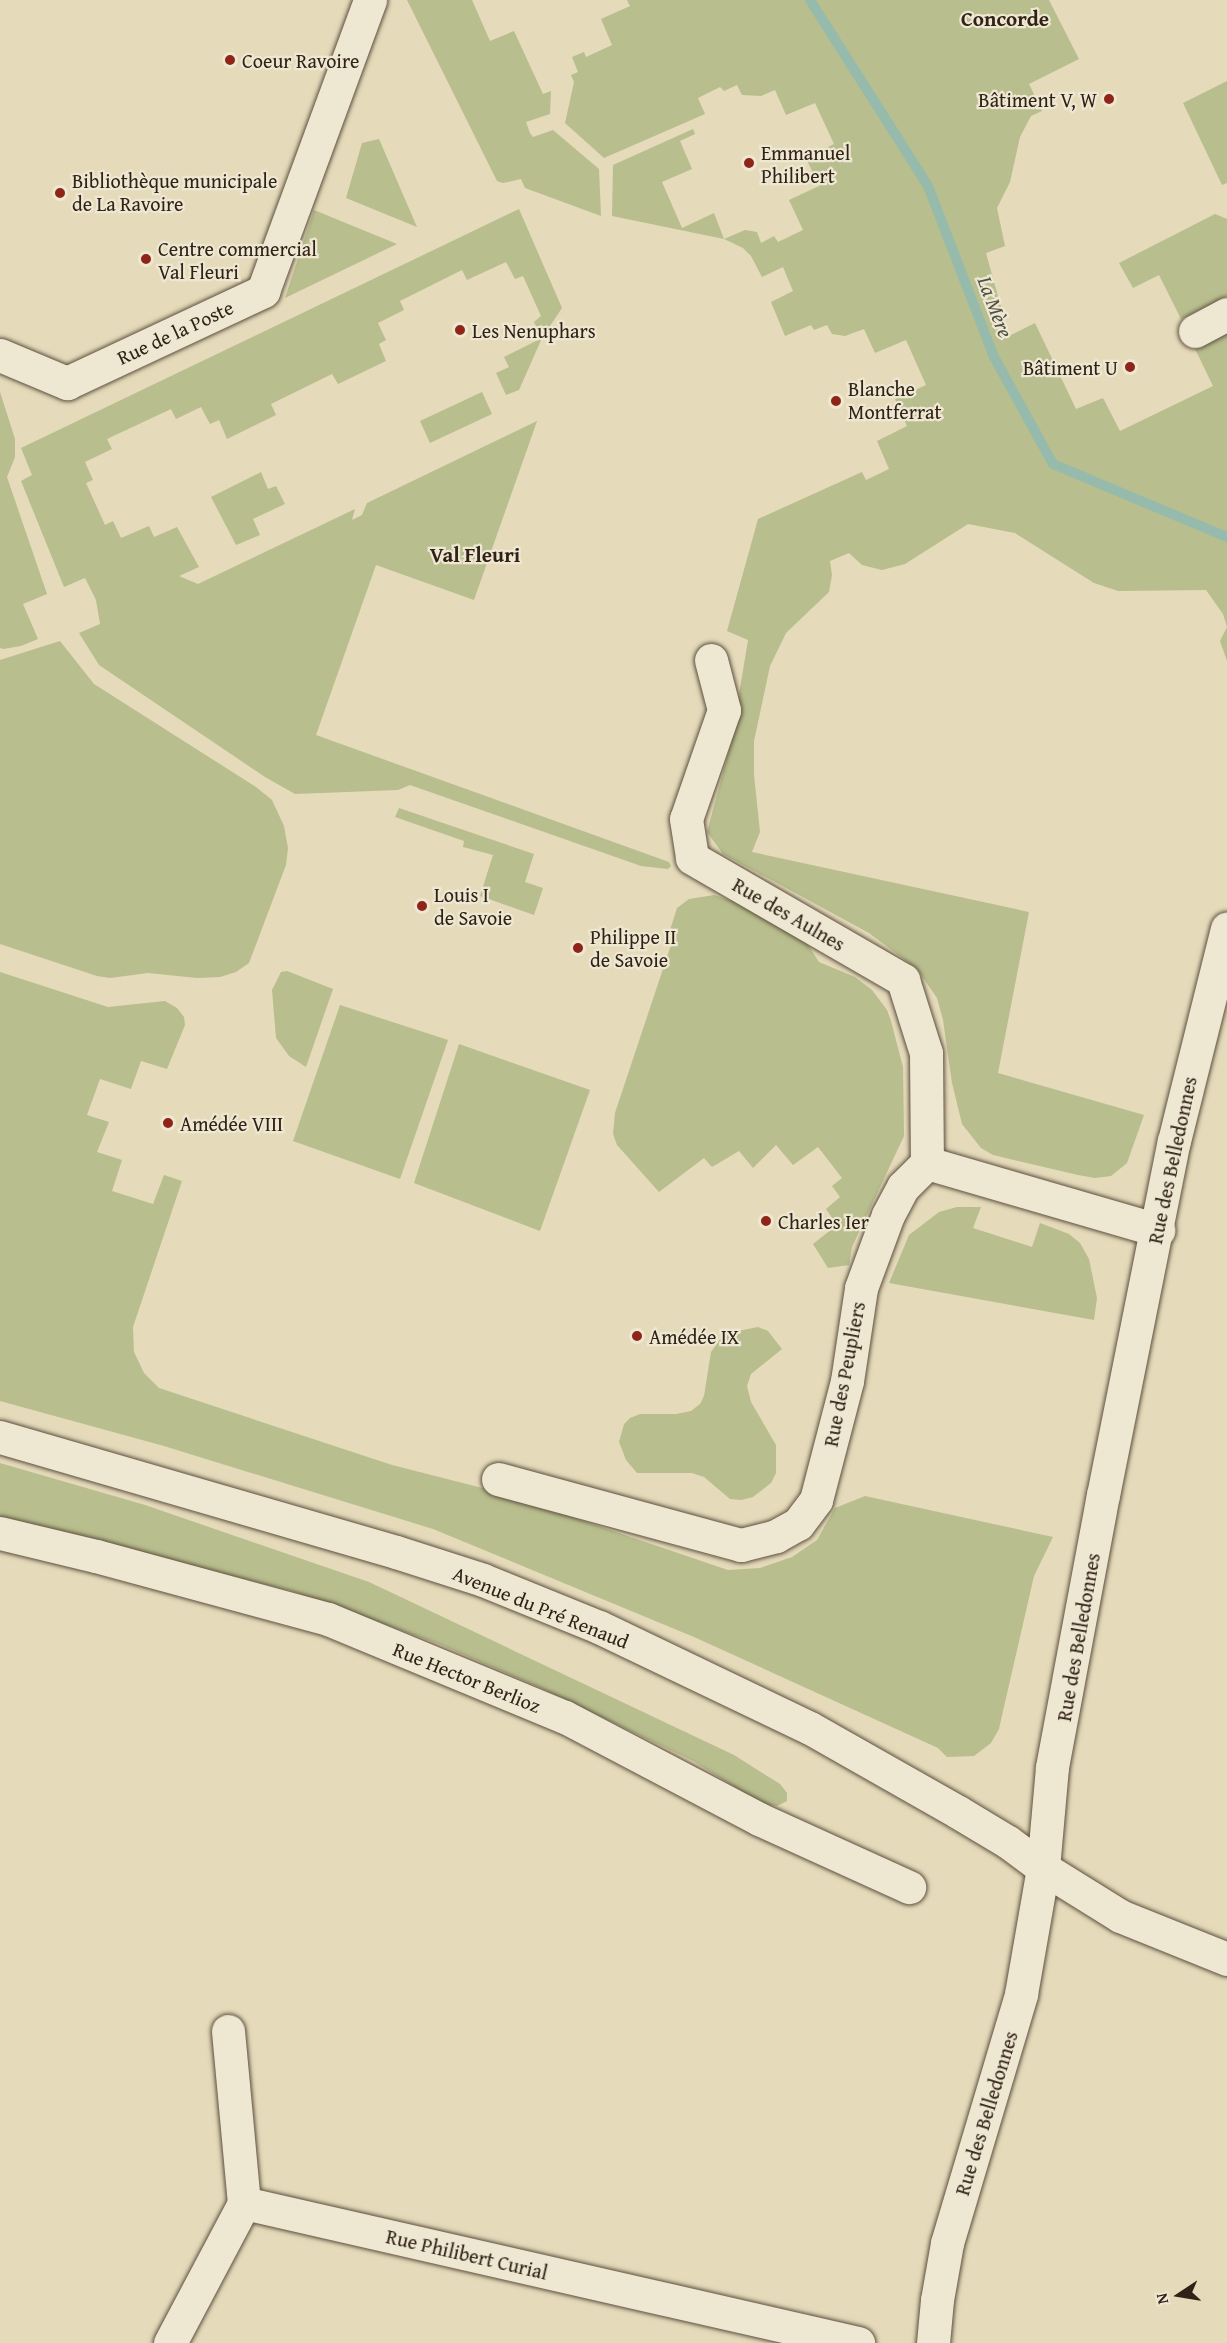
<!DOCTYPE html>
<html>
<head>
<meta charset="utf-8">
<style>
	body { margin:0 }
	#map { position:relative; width:1227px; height:2343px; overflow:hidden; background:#e5daba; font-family:"Gentium Book Plus",serif }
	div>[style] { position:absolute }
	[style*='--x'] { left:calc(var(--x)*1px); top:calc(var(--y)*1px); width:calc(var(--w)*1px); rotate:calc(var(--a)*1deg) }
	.green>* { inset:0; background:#b8be8d }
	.stream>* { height:10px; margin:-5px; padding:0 5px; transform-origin:5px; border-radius:5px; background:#96bbac }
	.roads { filter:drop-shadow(0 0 2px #5d503f) drop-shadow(0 0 2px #5d503f) }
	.street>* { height:33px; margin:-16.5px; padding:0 16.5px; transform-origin:16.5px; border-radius:16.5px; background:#eee7d2 }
	.secondary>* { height:33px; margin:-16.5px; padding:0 16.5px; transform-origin:16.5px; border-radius:16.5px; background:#eee7d2 }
	.dots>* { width:16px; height:16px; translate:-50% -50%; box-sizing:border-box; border:3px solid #eee7d2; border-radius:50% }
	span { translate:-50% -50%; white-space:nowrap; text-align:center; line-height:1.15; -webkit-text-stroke:4.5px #eee7d2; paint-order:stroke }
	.poi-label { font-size:20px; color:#302216 }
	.left { translate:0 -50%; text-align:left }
	.right { translate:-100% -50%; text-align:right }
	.street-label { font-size:20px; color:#302216 }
	.neighbourhood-label { font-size:21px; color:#302216; font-weight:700 }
	.water-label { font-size:21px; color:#4f5043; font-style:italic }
	.north { position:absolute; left:1149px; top:2265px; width:60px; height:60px; -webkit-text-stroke:4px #eee7d2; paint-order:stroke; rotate:258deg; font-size:16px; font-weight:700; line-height:24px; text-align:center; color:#302216 }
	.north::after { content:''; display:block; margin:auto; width:21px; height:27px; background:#302216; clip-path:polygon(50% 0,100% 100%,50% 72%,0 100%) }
</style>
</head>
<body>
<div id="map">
	<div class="green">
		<div style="clip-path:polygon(407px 0,472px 0,490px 41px,514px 31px,543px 94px,551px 91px,550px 114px,526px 122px,530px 133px,533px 137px,553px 130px,599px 169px,601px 216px,525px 188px,521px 179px,503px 183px,497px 181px)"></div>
		<div style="clip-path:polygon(627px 0,1049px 0,1079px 59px,1029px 84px,1042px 111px,1031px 116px,1020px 137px,1010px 182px,997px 208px,1005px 246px,986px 253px,1009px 336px,1035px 323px,1076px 409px,1103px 398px,1120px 431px,1213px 386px,1195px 349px,1227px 333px,1227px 661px,1220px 641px,1227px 627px,1223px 614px,1206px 590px,1118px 591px,1094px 583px,1015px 533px,968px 524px,905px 564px,882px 570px,862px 565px,849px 553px,830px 561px,832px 575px,829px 592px,786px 633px,770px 666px,754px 741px,754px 775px,760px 832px,752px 852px,1029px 912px,998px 1073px,1144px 1115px,1127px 1163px,1111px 1176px,1095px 1178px,1078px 1175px,993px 1155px,981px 1148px,962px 1124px,952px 1083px,943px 1020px,937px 998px,917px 969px,869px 933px,723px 854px,707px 832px,731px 743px,748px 640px,727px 631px,758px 519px,862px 472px,866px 480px,889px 469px,877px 441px,907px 426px,895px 399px,926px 385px,906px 340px,875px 353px,864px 329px,845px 336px,832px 334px,827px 325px,814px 330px,811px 325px,785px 336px,771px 302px,793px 291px,783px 267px,762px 277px,751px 256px,743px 248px,724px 239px,612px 216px,613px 165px,693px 129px,695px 134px,680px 141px,692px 169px,662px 182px,682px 228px,714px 213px,724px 239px,745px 230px,757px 232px,761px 243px,774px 236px,778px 242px,803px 230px,789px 200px,819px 186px,806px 158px,834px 144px,815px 103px,786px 115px,775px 90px,761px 96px,742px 95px,737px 85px,724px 91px,720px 87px,698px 98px,705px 114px,604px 158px,565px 123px,574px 82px,571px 75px,578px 72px,572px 57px,584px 52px,586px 57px,612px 45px,601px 19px,630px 6px)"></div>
		<div style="clip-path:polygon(1227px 81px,1227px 183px,1222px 185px,1183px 103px)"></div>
		<div style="clip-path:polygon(379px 139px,417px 227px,346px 198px,362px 143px)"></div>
		<div style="clip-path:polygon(519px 209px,562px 308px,542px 338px,519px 390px,506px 395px,496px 373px,509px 367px,504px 357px,542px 338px,534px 322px,541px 316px,523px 276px,515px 279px,506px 262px,467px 280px,462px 270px,400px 301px,404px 310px,378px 323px,386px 340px,379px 344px,386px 361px,338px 384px,332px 374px,271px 404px,276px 415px,227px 439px,219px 420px,210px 424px,201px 407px,176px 419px,171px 409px,107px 439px,112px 449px,85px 462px,93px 480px,86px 483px,105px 525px,113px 521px,121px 538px,149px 526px,154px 537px,177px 527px,199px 567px,179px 576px,198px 584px,355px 509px,352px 520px,362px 515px,367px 503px,537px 421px,474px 600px,376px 565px,316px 735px,669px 862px,671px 866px,668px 869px,641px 866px,410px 785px,398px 790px,295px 794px,265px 777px,99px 665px,79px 633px,100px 624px,96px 600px,85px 578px,64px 587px,21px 481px,32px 475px,21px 448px)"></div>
		<div style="clip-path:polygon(314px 210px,397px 244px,285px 298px)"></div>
		<div style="clip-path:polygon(1215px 214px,1227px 219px,1227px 296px,1181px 319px,1159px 275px,1133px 288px,1119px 263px)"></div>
		<div style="clip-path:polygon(0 392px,15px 439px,15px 457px,7px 477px,47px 594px,23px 604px,38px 639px,21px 646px,3px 649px,0 648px)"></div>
		<div style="clip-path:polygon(482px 392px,492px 414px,430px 443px,420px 421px)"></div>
		<div style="clip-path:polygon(261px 472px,268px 489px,276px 486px,285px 504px,253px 519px,260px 535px,236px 545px,211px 497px)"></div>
		<div style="clip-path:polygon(60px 641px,94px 684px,256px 787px,272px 800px,284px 826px,288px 848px,286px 865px,249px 963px,236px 972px,220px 977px,197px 978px,148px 973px,110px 978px,97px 976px,0 944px,0 660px)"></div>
		<div style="clip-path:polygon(399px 808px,534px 854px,525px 882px,543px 888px,534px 915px,480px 896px,493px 855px,463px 847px,464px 841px,395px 817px)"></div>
		<div style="clip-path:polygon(714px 895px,741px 904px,805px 940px,819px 962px,855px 977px,872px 990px,887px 1010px,891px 1021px,903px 1067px,904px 1136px,852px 1247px,849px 1265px,828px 1268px,813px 1244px,837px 1225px,826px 1209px,840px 1197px,832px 1186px,842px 1178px,818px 1147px,793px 1165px,776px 1145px,753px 1168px,739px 1151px,712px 1167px,704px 1158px,659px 1192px,617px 1145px,613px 1134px,615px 1113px,674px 936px,670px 930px,677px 908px,689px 899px)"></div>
		<div style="clip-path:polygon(287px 971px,333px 989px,306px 1067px,289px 1056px,276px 1038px,272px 990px,281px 972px)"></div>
		<div style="clip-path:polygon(0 972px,108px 1007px,165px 1001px,177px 1008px,184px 1017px,185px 1025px,167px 1069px,141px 1061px,131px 1089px,100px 1079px,87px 1115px,109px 1122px,97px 1152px,122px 1160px,112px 1191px,153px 1204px,164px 1175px,182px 1181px,133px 1327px,134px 1352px,144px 1373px,159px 1388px,392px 1465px,498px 1492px,728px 1570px,760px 1568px,792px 1557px,817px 1540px,835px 1508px,865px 1496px,1053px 1537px,1034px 1576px,1003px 1711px,999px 1729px,991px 1743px,974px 1756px,947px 1757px,938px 1748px,694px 1637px,433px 1529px,164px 1446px,0 1401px)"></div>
		<div style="clip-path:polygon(340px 1005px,448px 1040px,400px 1179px,293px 1141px)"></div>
		<div style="clip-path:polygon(459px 1044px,590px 1090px,540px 1231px,414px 1183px)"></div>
		<div style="clip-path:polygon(957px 1207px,981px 1207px,973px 1228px,1032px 1247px,1040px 1223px,1069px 1234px,1080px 1243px,1089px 1259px,1097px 1298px,1094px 1320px,889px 1283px,909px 1235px,939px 1212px)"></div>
		<div style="clip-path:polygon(758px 1327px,768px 1331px,782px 1349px,751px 1374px,747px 1386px,751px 1402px,776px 1445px,776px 1473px,771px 1483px,753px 1497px,741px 1500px,730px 1499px,704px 1477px,692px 1473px,637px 1473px,626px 1460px,619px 1442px,624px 1424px,630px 1418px,640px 1414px,676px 1414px,691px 1411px,700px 1404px,704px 1396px,711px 1352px,721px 1338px,733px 1332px)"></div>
		<div style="clip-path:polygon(0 1463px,145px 1505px,369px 1582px,734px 1755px,780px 1784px,787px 1793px,787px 1801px,777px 1806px,762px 1804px,693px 1761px,539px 1687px,439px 1644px,292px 1591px,113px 1546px,0 1522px)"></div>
	</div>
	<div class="stream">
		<div style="--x:810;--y:0;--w:220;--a:57.6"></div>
		<div style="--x:928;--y:186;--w:183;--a:68.9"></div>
		<div style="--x:994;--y:357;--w:122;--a:61.1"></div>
		<div style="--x:1053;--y:464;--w:189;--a:22.8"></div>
	</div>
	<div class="roads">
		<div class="street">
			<div style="--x:1195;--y:331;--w:36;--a:-28"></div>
			<div style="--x:0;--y:355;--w:73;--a:22.7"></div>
			<div style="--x:67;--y:383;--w:217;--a:-25.1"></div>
			<div style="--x:263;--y:291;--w:310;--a:-69.8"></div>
			<div style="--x:711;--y:660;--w:52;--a:75.4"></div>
			<div style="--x:724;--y:710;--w:115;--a:109.2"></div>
			<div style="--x:686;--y:819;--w:39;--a:81"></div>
			<div style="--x:692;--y:858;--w:244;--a:30"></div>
			<div style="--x:903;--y:980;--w:77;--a:72.5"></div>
			<div style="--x:926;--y:1053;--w:110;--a:89.5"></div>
			<div style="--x:498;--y:1479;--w:252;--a:15.2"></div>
			<div style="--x:741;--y:1545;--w:36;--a:-14"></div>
			<div style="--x:776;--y:1536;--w:25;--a:-29"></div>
			<div style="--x:798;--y:1524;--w:30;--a:-53"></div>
			<div style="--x:816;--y:1500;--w:123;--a:-75.4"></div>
			<div style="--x:847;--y:1381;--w:94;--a:-81.4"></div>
			<div style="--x:861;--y:1288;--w:78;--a:-69.7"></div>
			<div style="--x:888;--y:1215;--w:32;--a:-62"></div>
			<div style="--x:903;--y:1187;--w:34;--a:-45"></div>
			<div style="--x:927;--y:1163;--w:241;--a:16.2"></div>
			<div style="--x:0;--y:1533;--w:99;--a:13.5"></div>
			<div style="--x:96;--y:1556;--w:240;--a:15.2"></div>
			<div style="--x:328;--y:1619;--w:256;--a:22.5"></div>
			<div style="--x:565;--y:1717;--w:219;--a:27.7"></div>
			<div style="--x:759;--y:1819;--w:165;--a:24.4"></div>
			<div style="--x:1043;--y:1868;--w:91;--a:31.9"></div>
			<div style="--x:1120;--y:1916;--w:115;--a:21.9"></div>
			<div style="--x:228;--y:2031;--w:173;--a:84.7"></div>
			<div style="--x:244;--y:2203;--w:630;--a:12.84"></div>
			<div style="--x:170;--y:2343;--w:158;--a:-62.1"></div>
		</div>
		<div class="secondary">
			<div style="--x:0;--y:1437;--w:412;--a:16.2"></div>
			<div style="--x:396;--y:1552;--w:91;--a:17.8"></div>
			<div style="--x:483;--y:1580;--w:125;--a:22.1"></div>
			<div style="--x:599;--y:1627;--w:234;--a:25.6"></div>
			<div style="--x:810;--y:1728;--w:170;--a:29.6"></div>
			<div style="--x:958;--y:1812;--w:58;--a:31"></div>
			<div style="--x:1008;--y:1842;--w:44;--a:36.6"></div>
			<div style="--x:933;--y:2343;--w:43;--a:-84.7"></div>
			<div style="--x:937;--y:2300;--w:58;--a:-80"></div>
			<div style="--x:947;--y:2243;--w:260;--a:-73.4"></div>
			<div style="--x:1021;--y:1994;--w:128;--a:-80.1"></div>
			<div style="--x:1043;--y:1868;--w:101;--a:-84.9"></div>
			<div style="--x:1052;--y:1767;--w:277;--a:-79.4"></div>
			<div style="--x:1103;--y:1495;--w:361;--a:-78.7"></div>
			<div style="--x:1174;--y:1141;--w:219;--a:-76"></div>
		</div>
	</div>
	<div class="dots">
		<div style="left:230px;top:60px;background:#8f2418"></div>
		<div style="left:1109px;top:99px;background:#8f2418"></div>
		<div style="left:749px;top:163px;background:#8f2418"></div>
		<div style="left:60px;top:193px;background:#8f2418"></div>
		<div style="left:146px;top:259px;background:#8f2418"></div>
		<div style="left:460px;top:330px;background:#8f2418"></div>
		<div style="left:1130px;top:367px;background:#8f2418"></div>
		<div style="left:836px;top:401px;background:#8f2418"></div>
		<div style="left:422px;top:906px;background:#8f2418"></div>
		<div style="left:578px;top:948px;background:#8f2418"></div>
		<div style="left:168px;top:1123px;background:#8f2418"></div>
		<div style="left:766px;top:1221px;background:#8f2418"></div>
		<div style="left:637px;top:1336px;background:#8f2418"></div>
	</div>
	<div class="poi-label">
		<span class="left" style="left:242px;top:60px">Coeur Ravoire</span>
		<span class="right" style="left:1097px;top:99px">Bâtiment V, W</span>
		<span class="left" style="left:761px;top:164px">Emmanuel<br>Philibert</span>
		<span class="left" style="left:72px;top:192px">Bibliothèque municipale<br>de La Ravoire</span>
		<span class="left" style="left:158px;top:260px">Centre commercial<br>Val Fleuri</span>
		<span class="left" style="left:472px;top:330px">Les Nenuphars</span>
		<span class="right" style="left:1118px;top:367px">Bâtiment U</span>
		<span class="left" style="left:848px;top:400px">Blanche<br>Montferrat</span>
		<span class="left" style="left:434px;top:906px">Louis I<br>de Savoie</span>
		<span class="left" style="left:590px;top:948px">Philippe II<br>de Savoie</span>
		<span class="left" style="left:180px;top:1123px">Amédée VIII</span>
		<span class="left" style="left:778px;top:1221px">Charles Ier</span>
		<span class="left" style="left:649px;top:1336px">Amédée IX</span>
	</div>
	<div class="street-label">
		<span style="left:175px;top:332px;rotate:-25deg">Rue de la Poste</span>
		<span style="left:789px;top:914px;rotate:30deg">Rue des Aulnes</span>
		<span style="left:1172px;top:1160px;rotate:-78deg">Rue des Belledonnes</span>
		<span style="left:844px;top:1374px;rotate:-79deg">Rue des Peupliers</span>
		<span style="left:541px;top:1607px;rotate:22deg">Avenue du Pré Renaud</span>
		<span style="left:1078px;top:1637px;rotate:-80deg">Rue des Belledonnes</span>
		<span style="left:467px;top:1677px;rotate:22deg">Rue Hector Berlioz</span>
		<span style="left:986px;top:2113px;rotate:-73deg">Rue des Belledonnes</span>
		<span style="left:467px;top:2254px;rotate:13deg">Rue Philibert Curial</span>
	</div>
	<div class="neighbourhood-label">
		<span style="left:1005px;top:19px">Concorde</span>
		<span style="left:475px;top:555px">Val Fleuri</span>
	</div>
	<div class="water-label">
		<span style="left:995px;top:307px;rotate:69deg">La Mère</span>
	</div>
	<div class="north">N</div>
</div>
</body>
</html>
